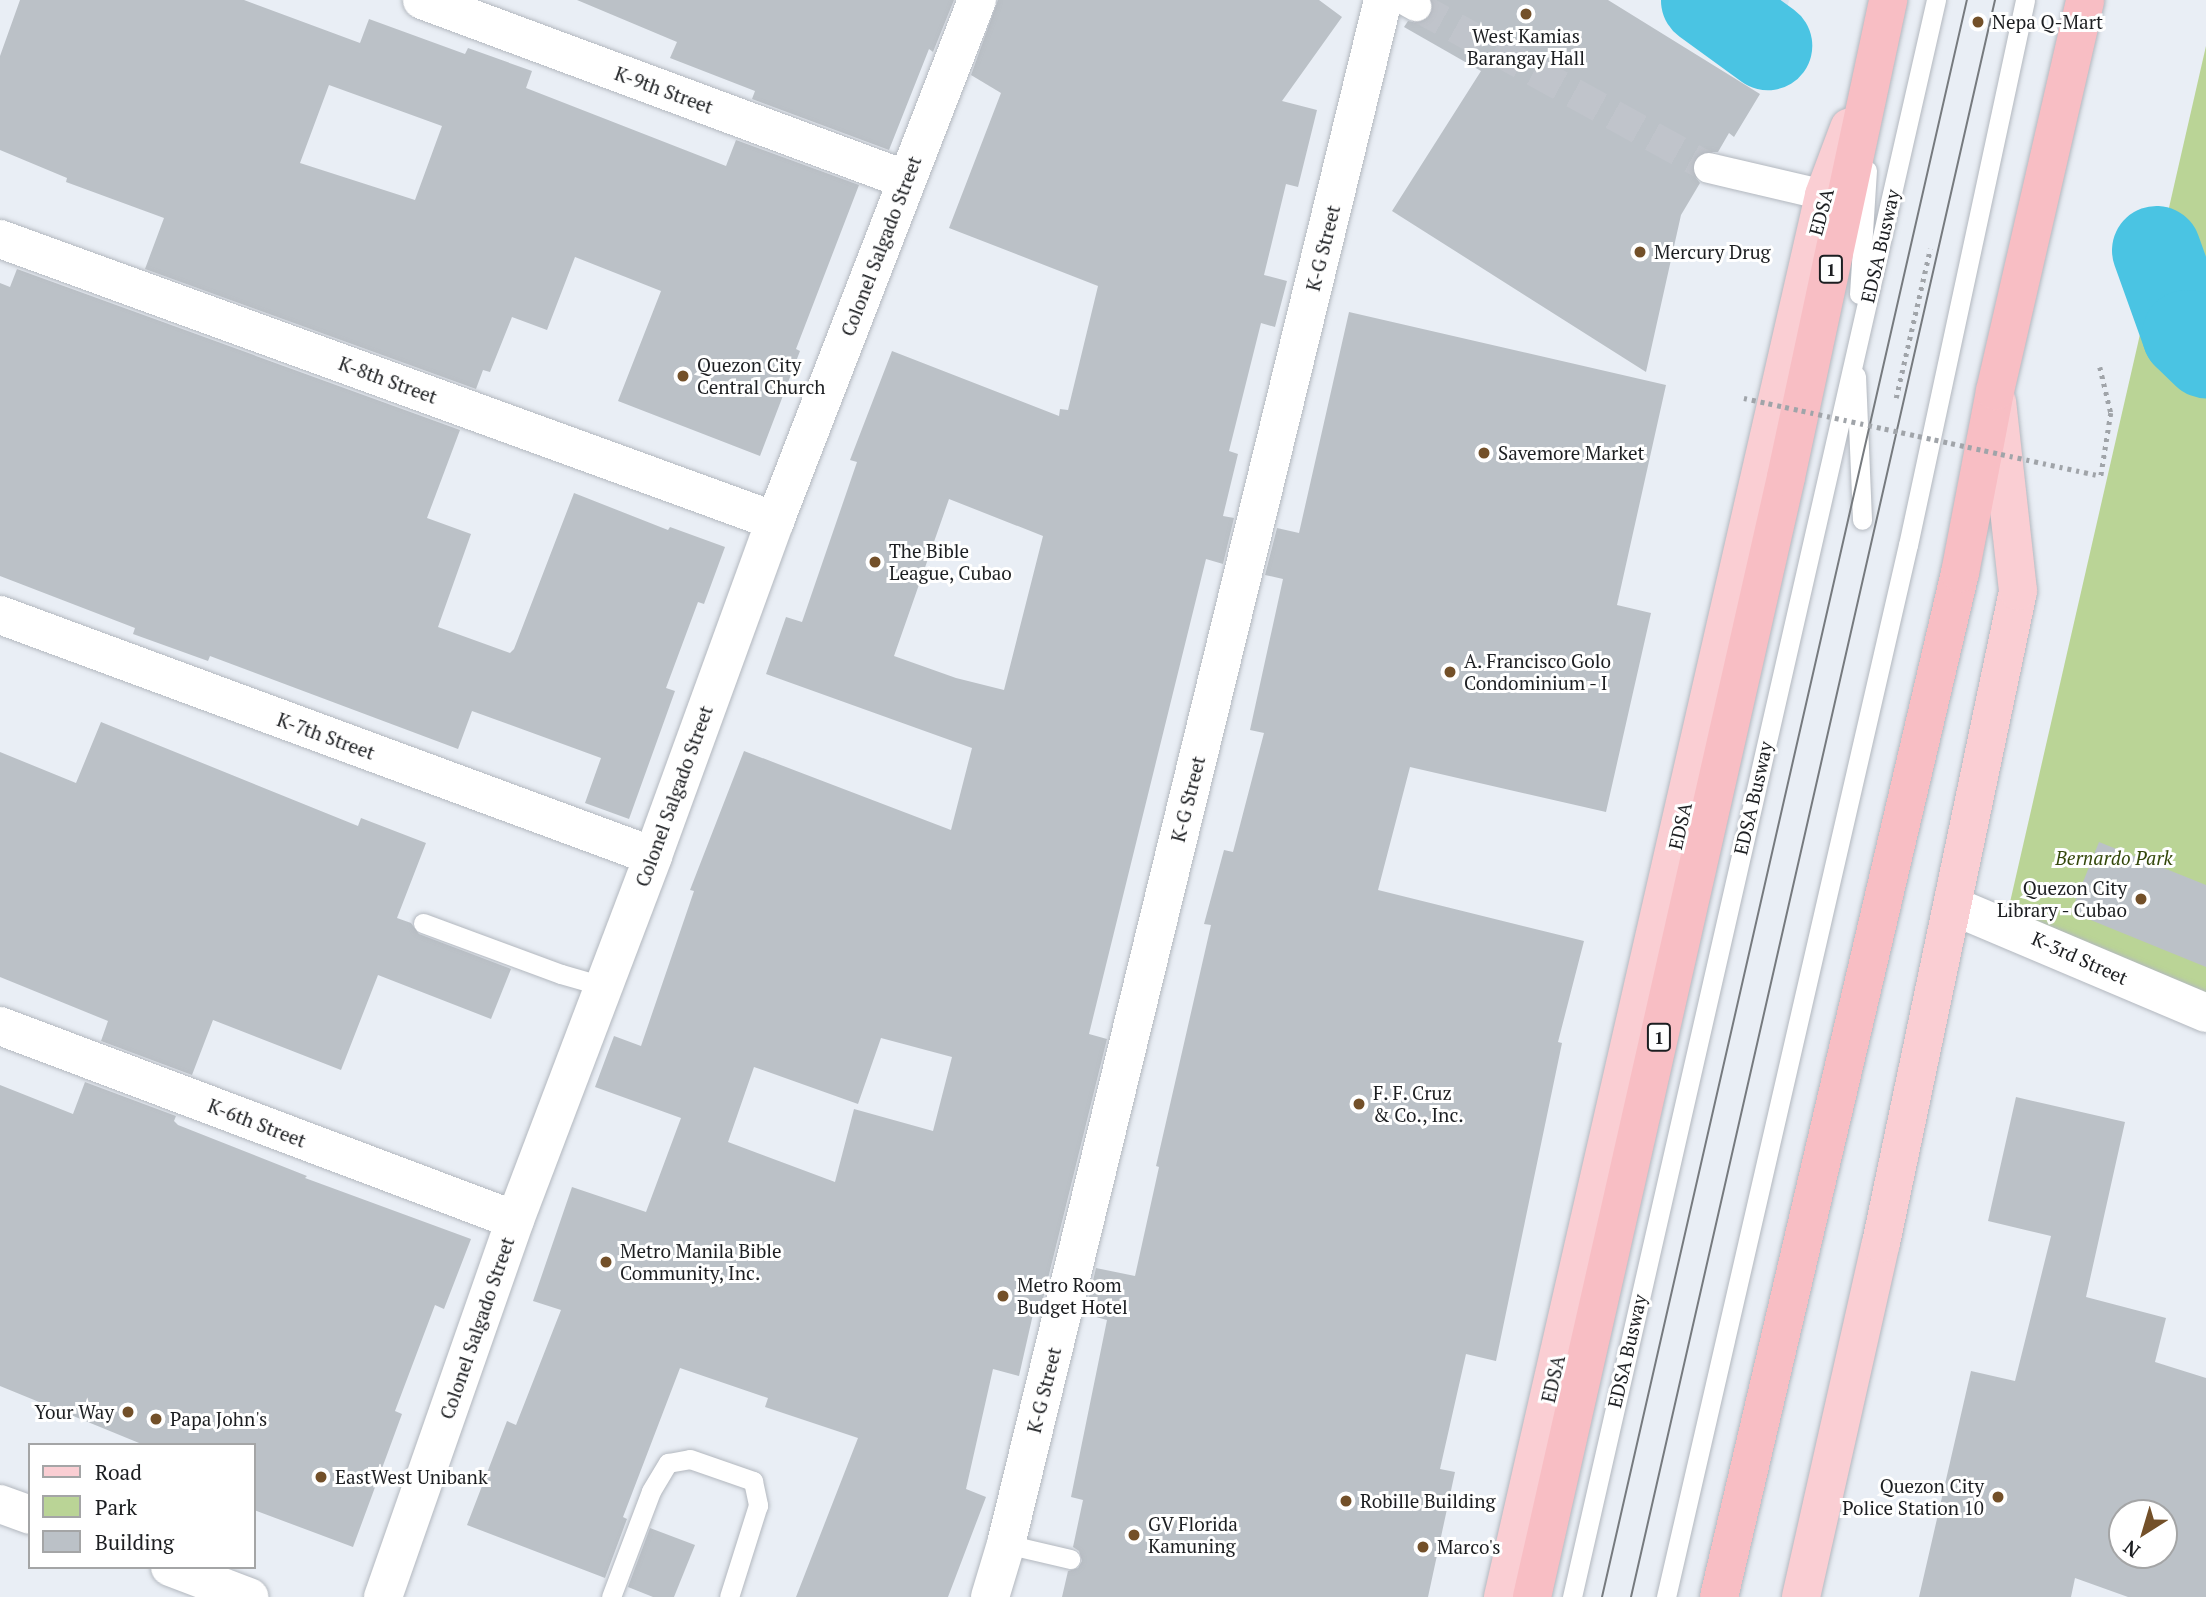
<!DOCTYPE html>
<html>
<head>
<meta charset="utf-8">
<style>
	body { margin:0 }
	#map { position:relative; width:2206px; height:1597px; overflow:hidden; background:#e9eef5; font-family:"PT Serif",serif }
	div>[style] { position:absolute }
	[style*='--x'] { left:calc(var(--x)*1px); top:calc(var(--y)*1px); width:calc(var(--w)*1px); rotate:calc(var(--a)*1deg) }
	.built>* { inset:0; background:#dae5f2 }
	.green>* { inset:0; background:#bad496 }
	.river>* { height:89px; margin:-44.5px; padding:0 44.5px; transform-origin:44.5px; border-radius:44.5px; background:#4ac4e3 }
	.building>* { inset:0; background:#bbc1c7 }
	.pedestrian-tunnel>* { height:30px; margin-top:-15px; transform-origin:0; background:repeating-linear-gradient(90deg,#c0c4cb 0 30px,transparent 0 45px) }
	.path>* { height:4.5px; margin-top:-2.25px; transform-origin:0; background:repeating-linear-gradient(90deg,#a0a4a9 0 3.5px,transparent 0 8.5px) }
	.roads { filter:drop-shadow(0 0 2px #b3b8bf) drop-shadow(0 0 2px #b3b8bf) }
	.service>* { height:19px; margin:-9.5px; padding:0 9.5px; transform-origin:9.5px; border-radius:9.5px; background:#fff }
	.pedestrian>* { height:30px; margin:-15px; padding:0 15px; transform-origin:15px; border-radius:15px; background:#fff }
	.minor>* { height:38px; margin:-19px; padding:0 19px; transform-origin:19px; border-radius:19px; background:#fff }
	.secondary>* { height:38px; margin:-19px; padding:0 19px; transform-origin:19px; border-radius:19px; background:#fff }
	.primary>* { height:38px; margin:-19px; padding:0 19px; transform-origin:19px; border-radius:19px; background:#faced3 }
	.trunk>* { height:38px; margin:-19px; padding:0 19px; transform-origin:19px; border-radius:19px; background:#f8bec4 }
	.tram>* { height:2px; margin:-1px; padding:0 1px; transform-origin:1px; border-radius:1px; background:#767a7e }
	.path-bridge>* { height:4.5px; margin-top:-2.25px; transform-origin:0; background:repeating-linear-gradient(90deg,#a0a4a9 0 3.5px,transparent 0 8.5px) }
	.dots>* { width:19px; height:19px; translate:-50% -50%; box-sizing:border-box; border:4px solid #fff; border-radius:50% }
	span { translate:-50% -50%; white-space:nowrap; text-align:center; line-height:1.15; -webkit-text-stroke:6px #fff; paint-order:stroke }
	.shield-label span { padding:2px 5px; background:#fff; border:2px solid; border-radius:5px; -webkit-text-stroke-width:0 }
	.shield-label { font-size:18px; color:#1c1e21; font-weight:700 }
	.poi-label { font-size:19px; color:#1c1e21 }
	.left { translate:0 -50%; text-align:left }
	.right { translate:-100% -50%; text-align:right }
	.street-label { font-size:19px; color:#1c1e21 }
	.park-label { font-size:19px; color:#34480b; font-style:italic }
	.legend { position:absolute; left:28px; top:1443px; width:228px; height:126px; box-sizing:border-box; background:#fff; border:2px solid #a4a5a6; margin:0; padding:9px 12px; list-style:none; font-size:21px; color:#1c1e21 }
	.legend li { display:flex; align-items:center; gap:14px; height:35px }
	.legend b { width:35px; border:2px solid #a4a5a6 }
	.north { position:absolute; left:2108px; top:1499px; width:70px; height:70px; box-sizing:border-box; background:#fff; border:2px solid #a4a5a6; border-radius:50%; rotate:217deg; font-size:19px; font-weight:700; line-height:28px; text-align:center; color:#1c1e21 }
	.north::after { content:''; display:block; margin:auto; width:24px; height:32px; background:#735029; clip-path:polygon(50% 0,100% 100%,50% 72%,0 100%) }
</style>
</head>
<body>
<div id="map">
	<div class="built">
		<div style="clip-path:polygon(1739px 0,1789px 0,1785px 20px)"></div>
	</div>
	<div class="green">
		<div style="clip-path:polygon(2206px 46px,2206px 1000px,2008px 911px)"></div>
	</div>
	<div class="river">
		<div style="--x:1705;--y:0;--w:77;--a:36"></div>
		<div style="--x:2156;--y:250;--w:89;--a:70.3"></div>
		<div style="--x:2186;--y:334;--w:28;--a:44"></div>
	</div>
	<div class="building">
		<div style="clip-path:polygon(evenodd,20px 0,244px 0,360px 43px,369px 19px,465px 54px,468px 48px,532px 71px,526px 88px,726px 166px,736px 140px,859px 185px,796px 349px,800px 351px,760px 456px,618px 401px,661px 291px,575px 257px,547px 330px,512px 317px,490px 372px,483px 370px,476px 389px,145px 269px,164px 218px,66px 182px,67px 178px,0 150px,0 56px,20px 0,329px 85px,442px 126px,415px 200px,300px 163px,329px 85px)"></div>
		<div style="clip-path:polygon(577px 0,954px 0,933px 52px,929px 49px,889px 150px,752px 99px,755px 91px,670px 58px,677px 42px)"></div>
		<div style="clip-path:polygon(evenodd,998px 0,1319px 0,1342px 17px,1282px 101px,1317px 110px,1298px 187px,1286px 184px,1264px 275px,1287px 281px,1275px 327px,1261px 323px,1229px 451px,1238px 454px,1223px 516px,1234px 518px,1223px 564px,1206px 559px,1089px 1034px,1107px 1039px,1042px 1303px,1036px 1301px,1019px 1376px,993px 1369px,966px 1489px,986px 1497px,948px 1597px,796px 1597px,858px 1438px,765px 1407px,768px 1398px,680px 1368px,623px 1517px,627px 1519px,605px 1578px,467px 1525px,507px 1421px,516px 1425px,561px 1310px,533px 1301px,572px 1187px,646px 1212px,681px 1118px,595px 1087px,614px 1036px,641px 1046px,694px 891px,690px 890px,744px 751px,951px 830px,972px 748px,766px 674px,786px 617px,802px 622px,857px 462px,850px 460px,892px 351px,1059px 416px,1060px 409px,1068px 410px,1098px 286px,949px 228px,1001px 93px,971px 75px,998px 0,949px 499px,1043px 536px,1004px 690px,956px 678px,894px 656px,949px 499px,998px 0,881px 1038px,952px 1057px,933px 1131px,854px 1109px,835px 1182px,728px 1142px,754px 1067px,858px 1104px,881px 1038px)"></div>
		<div style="clip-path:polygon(1432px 0,1608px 0,1760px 94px,1734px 137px,1729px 133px,1718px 152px,1703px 152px,1692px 163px,1693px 174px,1700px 183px,1681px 215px,1646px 372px,1392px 211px,1481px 71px,1404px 27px,1408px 21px,1417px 23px,1426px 21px,1432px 14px)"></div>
		<div style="clip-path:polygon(17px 269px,460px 430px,427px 518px,471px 534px,438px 627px,510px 653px,514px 649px,574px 493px,668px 530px,670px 527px,725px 547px,704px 604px,698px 602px,666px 688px,675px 691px,629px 819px,585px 803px,601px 758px,472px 711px,458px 749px,210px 656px,208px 661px,133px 634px,135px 628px,0 576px,0 283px,10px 287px)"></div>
		<div style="clip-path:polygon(1349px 312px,1666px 385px,1617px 605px,1651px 613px,1606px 812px,1410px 767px,1378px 890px,1584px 941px,1558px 1042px,1562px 1043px,1496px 1361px,1466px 1354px,1440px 1469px,1455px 1472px,1428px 1597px,1062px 1597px,1068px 1571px,1078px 1568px,1082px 1561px,1079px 1551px,1073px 1547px,1083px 1500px,1071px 1497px,1107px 1320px,1085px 1314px,1096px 1268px,1135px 1276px,1159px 1167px,1156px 1166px,1211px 925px,1204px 924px,1224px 850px,1233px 852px,1264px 733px,1250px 730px,1283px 579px,1265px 575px,1277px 528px,1299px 533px)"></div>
		<div style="clip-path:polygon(101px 722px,358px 826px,361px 818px,426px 843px,397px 918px,411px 923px,419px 934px,511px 969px,491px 1019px,378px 975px,341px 1070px,213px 1020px,192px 1075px,101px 1041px,108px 1021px,0 977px,0 752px,76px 783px)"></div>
		<div style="clip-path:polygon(2099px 842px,2206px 885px,2206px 967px,2071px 912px)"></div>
		<div style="clip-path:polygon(85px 1082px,176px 1116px,174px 1121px,178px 1125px,307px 1176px,305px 1178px,471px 1239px,444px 1309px,435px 1305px,395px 1411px,402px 1414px,353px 1547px,254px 1510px,254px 1445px,144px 1445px,0 1386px,0 1085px,73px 1114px)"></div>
		<div style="clip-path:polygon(evenodd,2016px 1097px,2125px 1122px,2086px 1297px,2166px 1318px,2155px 1362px,2206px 1378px,2206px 1597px,2128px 1597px,2075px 1578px,2071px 1597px,1919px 1597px,1971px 1371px,2015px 1381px,2051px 1236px,1988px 1221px,2016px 1097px,2122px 1513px,2164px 1513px,2164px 1555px,2122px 1555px,2122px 1513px)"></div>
		<div style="clip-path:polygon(650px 1528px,695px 1545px,674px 1597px,653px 1597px,628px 1587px)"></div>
	</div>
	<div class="pedestrian-tunnel">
		<div style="--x:1416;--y:6;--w:335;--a:28.9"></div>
	</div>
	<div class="path">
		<div style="--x:2100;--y:367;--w:47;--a:76.6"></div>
		<div style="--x:2111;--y:413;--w:64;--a:99"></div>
		<div style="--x:1896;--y:398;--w:153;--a:-77.1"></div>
	</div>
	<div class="roads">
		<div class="service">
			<div style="--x:1859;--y:294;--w:124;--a:-86.3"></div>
			<div style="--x:1856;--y:376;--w:144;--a:87.6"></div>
			<div style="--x:423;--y:923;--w:147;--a:20.3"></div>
			<div style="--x:561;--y:974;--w:44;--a:15.9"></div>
			<div style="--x:1006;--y:1544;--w:66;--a:13.2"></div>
			<div style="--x:611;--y:1597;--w:113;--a:-69.3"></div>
			<div style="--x:651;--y:1491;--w:33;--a:-59"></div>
			<div style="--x:668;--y:1463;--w:22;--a:-10"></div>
			<div style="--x:690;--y:1459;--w:67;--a:19.2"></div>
			<div style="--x:753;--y:1481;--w:25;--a:78"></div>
			<div style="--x:758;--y:1505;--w:96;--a:107.5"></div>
			<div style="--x:1572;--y:1597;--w:1638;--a:-77.16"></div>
			<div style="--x:1666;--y:1597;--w:1079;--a:-77.05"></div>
			<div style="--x:1908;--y:545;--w:557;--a:-77.88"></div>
		</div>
		<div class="pedestrian">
			<div style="--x:1405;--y:0;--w:13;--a:29"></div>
			<div style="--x:1709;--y:168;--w:118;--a:13.2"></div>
		</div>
		<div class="minor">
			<div style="--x:422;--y:0;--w:517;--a:20.36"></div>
			<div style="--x:0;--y:239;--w:825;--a:19.99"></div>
			<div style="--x:0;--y:615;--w:696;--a:20.26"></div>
			<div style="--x:1953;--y:906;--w:275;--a:22.9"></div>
			<div style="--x:0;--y:1026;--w:550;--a:20.64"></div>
			<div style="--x:383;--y:1597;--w:399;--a:-70.7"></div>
			<div style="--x:515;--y:1220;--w:389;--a:-69.2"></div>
			<div style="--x:653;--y:856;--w:357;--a:-70"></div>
			<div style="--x:775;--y:521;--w:559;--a:-68.81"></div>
			<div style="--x:990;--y:1597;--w:55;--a:-73.2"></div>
			<div style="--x:1006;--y:1544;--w:1589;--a:-76.28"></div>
		</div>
		<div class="secondary">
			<div style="--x:0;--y:1504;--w:32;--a:20"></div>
			<div style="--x:170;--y:1567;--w:85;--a:20.8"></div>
		</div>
		<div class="primary">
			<div style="--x:1503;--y:1597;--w:1438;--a:-77.1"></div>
			<div style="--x:1824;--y:195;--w:72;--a:-69.5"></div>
			<div style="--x:1801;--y:1597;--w:363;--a:-77.3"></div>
			<div style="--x:1881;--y:1243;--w:666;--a:-78.13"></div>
			<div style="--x:2018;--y:591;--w:190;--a:-96.3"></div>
		</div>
		<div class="trunk">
			<div style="--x:1532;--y:1597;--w:1148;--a:-77.22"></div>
			<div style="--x:1786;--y:477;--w:488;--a:-77.9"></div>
			<div style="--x:1719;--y:1597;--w:1052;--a:-76.76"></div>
			<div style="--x:1960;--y:573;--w:185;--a:-79.1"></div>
			<div style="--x:1995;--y:391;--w:401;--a:-77"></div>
		</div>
	</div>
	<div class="tram">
		<div style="--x:1602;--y:1597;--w:1638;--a:-77.13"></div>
		<div style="--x:1631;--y:1597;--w:1638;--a:-77.16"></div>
	</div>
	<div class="path-bridge">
		<div style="--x:1744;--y:398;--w:365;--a:12.3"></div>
	</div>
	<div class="dots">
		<div style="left:1526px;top:14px;background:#735029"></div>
		<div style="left:1978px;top:22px;background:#735029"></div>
		<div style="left:1640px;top:252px;background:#735029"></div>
		<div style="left:683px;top:376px;background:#735029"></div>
		<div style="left:1484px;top:453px;background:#735029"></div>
		<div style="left:875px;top:562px;background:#735029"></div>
		<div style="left:1450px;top:672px;background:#735029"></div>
		<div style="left:2141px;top:899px;background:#735029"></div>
		<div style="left:1359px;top:1104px;background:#735029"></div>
		<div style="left:606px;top:1262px;background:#735029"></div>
		<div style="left:1003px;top:1296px;background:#735029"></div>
		<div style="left:128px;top:1412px;background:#735029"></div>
		<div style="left:156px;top:1419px;background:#735029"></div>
		<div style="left:321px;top:1477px;background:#735029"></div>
		<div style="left:1998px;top:1497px;background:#735029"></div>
		<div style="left:1346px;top:1501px;background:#735029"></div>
		<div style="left:1134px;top:1535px;background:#735029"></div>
		<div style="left:1423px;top:1547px;background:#735029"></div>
	</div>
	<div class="shield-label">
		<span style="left:1831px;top:269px">1</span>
		<span style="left:1659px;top:1037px">1</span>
	</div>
	<div class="poi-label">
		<span class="left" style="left:1992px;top:22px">Nepa Q-Mart</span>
		<span style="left:1526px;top:47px">West Kamias<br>Barangay Hall</span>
		<span class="left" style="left:1654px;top:252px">Mercury Drug</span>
		<span class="left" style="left:697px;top:376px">Quezon City<br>Central Church</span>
		<span class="left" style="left:1498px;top:453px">Savemore Market</span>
		<span class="left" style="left:889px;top:562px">The Bible<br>League, Cubao</span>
		<span class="left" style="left:1464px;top:672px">A. Francisco Golo<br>Condominium - I</span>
		<span class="right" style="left:2127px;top:899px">Quezon City<br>Library - Cubao</span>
		<span class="left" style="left:1373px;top:1104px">F. F. Cruz<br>&amp; Co., Inc.</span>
		<span class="left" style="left:620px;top:1262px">Metro Manila Bible<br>Community, Inc.</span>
		<span class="left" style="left:1017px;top:1296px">Metro Room<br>Budget Hotel</span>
		<span class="right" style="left:114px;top:1412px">Your Way</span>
		<span class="left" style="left:170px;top:1419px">Papa John's</span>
		<span class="left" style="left:335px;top:1477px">EastWest Unibank</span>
		<span class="right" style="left:1984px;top:1497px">Quezon City<br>Police Station 10</span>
		<span class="left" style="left:1360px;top:1501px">Robille Building</span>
		<span class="left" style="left:1148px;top:1535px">GV Florida<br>Kamuning</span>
		<span class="left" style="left:1437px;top:1547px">Marco's</span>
	</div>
	<div class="street-label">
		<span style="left:664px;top:90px;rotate:20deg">K-9th Street</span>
		<span style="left:1821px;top:212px;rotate:-75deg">EDSA</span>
		<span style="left:881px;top:246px;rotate:-69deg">Colonel Salgado Street</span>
		<span style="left:1880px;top:246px;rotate:-77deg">EDSA Busway</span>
		<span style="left:1323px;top:248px;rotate:-76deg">K-G Street</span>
		<span style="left:388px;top:380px;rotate:20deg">K-8th Street</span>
		<span style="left:326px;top:736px;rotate:20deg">K-7th Street</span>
		<span style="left:674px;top:796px;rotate:-70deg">Colonel Salgado Street</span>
		<span style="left:1753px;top:798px;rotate:-77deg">EDSA Busway</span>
		<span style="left:1188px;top:799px;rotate:-76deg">K-G Street</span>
		<span style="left:1680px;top:826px;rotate:-77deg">EDSA</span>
		<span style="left:2080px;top:958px;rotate:24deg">K-3rd Street</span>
		<span style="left:257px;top:1123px;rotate:21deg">K-6th Street</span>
		<span style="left:477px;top:1328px;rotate:-71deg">Colonel Salgado Street</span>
		<span style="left:1627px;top:1351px;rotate:-77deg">EDSA Busway</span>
		<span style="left:1553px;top:1379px;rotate:-77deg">EDSA</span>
		<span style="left:1044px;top:1390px;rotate:-76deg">K-G Street</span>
	</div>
	<div class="park-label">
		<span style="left:2114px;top:858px">Bernardo Park</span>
	</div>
	<ul class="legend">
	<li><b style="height:9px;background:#faced3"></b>Road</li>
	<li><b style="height:19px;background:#bad496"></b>Park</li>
	<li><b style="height:19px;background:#bbc1c7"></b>Building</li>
	</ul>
	<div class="north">N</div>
</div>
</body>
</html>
